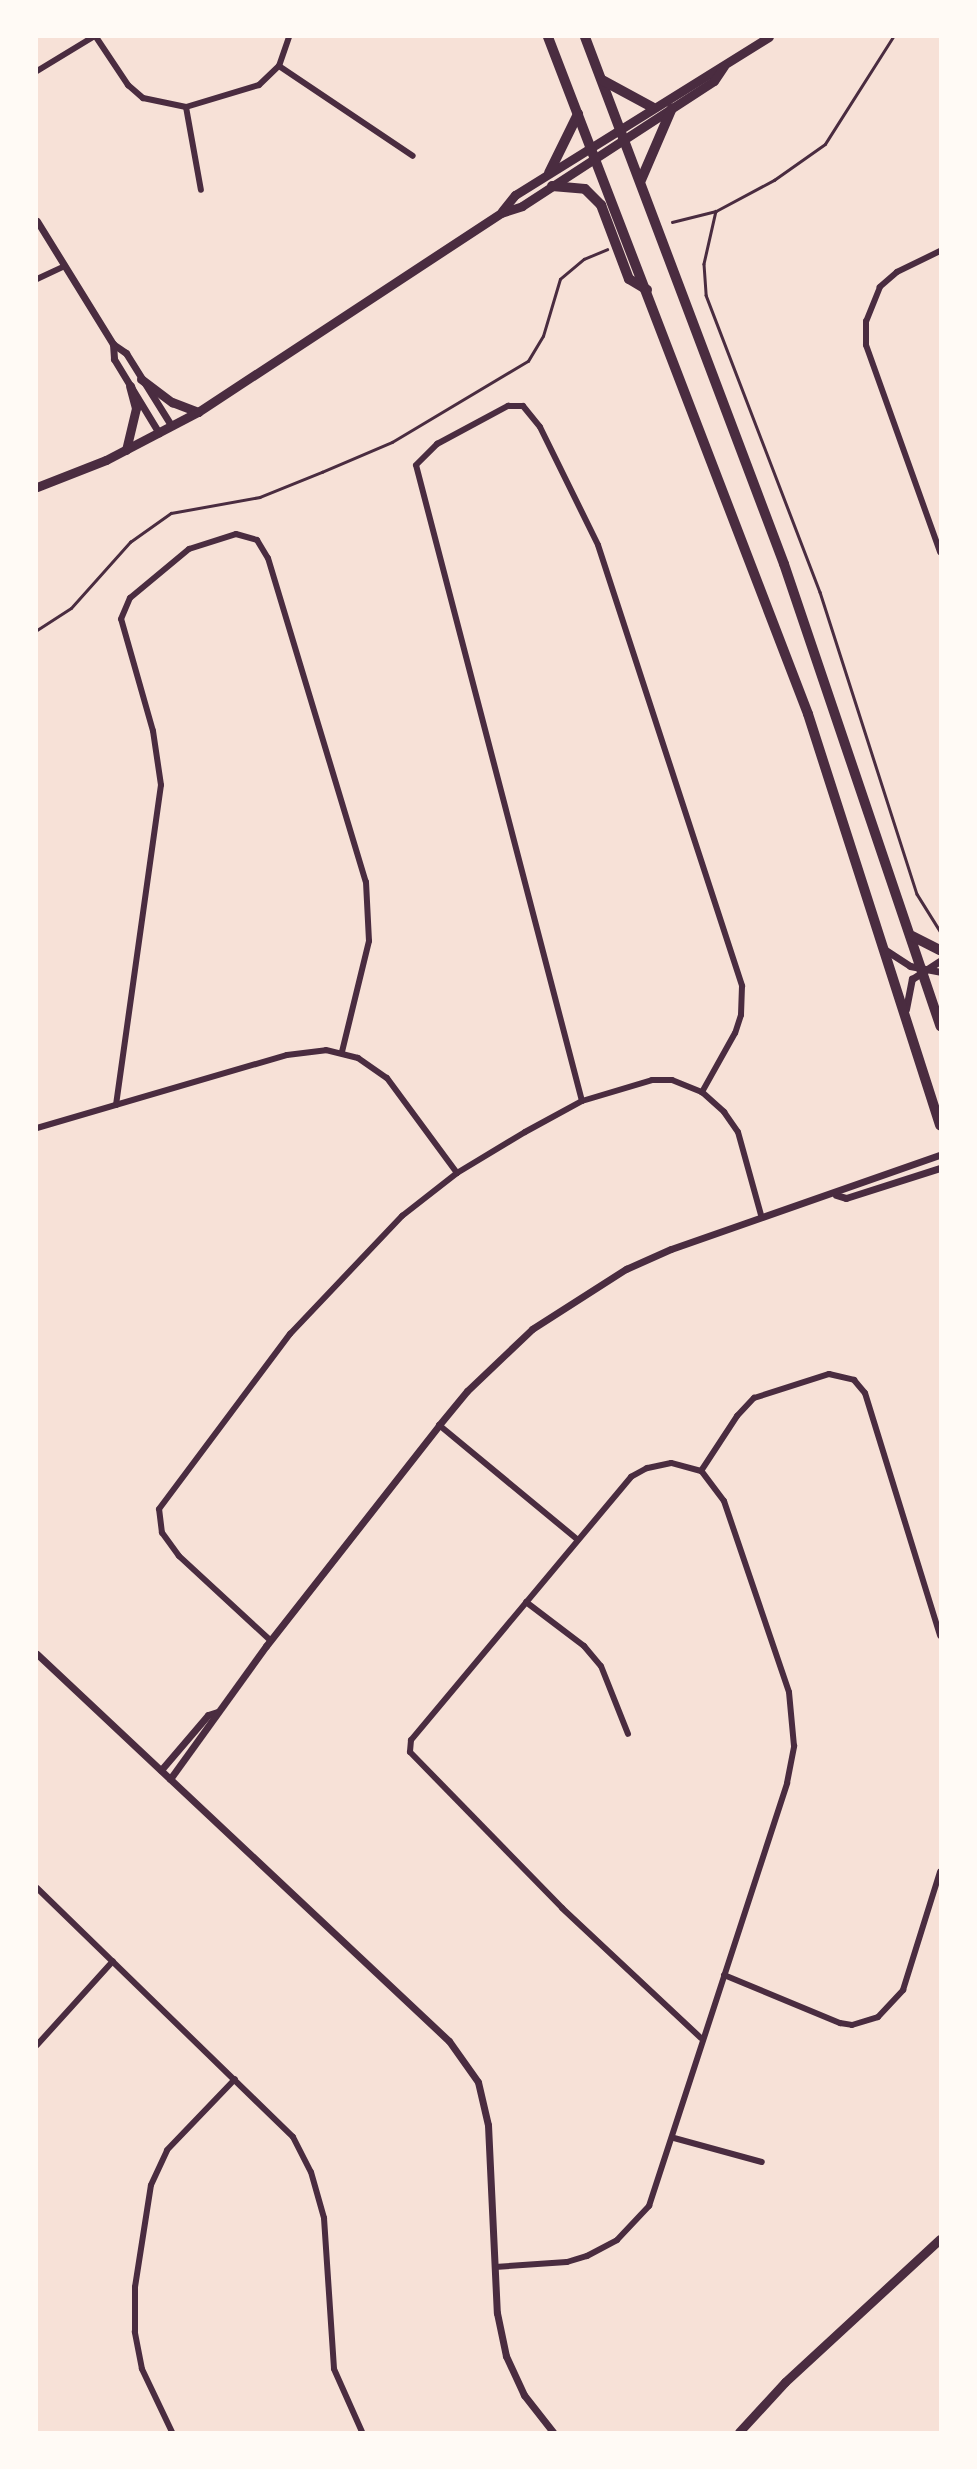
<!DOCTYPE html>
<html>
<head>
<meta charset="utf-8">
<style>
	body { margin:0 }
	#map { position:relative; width:977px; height:2469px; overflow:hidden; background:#f7e1d7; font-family:Poppins,sans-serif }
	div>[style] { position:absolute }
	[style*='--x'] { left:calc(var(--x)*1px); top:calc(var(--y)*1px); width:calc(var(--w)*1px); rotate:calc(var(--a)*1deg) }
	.path>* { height:2.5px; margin:-1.25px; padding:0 1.25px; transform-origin:1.25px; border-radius:1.25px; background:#4a2c40 }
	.minor>* { height:6px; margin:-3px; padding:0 3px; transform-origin:3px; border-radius:3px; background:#4a2c40 }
	.tertiary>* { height:7px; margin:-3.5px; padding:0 3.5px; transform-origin:3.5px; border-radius:3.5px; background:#4a2c40 }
	.secondary>* { height:9px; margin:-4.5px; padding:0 4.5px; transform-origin:4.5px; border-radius:4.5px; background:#4a2c40 }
	.primary>* { height:10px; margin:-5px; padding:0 5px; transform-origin:5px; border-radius:5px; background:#4a2c40 }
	span { translate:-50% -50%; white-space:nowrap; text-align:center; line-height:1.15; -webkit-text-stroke:5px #fffaf5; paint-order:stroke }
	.frame { position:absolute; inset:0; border:38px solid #fffaf5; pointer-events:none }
</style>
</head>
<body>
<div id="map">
	<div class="path">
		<div style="--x:716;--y:211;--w:54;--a:102.8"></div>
		<div style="--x:704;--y:264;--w:31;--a:86"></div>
		<div style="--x:706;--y:295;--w:318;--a:69"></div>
		<div style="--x:820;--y:592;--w:317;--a:72.2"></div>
		<div style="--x:917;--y:894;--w:44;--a:58.1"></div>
		<div style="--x:672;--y:222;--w:45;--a:-14"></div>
		<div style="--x:716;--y:211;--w:66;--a:-28.1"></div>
		<div style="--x:774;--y:180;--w:62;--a:-35.2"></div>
		<div style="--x:825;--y:144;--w:127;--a:-57.6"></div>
		<div style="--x:37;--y:630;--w:40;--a:-32.9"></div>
		<div style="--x:71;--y:608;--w:89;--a:-48.2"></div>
		<div style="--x:130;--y:542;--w:50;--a:-35.3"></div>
		<div style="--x:171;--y:513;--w:90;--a:-10.2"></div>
		<div style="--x:260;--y:497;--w:67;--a:-22"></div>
		<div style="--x:322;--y:472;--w:76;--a:-23.2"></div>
		<div style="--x:392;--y:442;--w:158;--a:-30.8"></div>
		<div style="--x:528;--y:361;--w:29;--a:-59"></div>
		<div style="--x:543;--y:336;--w:59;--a:-73.4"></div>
		<div style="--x:560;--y:279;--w:31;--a:-40"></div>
		<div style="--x:584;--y:259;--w:25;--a:-23"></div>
	</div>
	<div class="minor">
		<div style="--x:96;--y:37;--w:58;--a:56.3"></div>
		<div style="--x:128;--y:85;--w:20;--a:41"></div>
		<div style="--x:143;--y:98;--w:44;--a:11.8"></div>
		<div style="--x:186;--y:107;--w:76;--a:-16.8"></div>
		<div style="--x:259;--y:85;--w:28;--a:-44"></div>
		<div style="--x:279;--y:66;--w:31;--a:-71"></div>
		<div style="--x:279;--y:66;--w:161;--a:33.9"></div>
		<div style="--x:37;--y:71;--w:66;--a:-31.3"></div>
		<div style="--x:186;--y:107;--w:84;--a:79.8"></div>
		<div style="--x:940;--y:251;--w:48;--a:154"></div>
		<div style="--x:897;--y:272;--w:23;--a:139"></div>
		<div style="--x:880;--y:287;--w:37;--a:112"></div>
		<div style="--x:866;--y:321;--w:24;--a:90"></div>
		<div style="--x:866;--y:345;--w:220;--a:70.3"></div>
		<div style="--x:37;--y:279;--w:31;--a:-25"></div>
		<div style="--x:582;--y:1101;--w:657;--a:-104.63"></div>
		<div style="--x:416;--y:465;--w:30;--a:-45"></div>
		<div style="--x:437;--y:444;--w:81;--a:-28.2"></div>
		<div style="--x:508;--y:406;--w:15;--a:0"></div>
		<div style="--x:523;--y:406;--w:27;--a:51"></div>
		<div style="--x:540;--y:427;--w:131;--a:63.8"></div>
		<div style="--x:598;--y:545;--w:464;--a:71.9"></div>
		<div style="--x:742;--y:986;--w:29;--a:92"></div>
		<div style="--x:741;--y:1015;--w:19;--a:108"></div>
		<div style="--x:735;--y:1033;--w:68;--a:119.2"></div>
		<div style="--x:116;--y:1105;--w:323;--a:-82"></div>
		<div style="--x:161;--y:785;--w:55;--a:-98.4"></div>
		<div style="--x:153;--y:731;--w:116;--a:-105.9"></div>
		<div style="--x:121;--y:619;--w:23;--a:-67"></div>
		<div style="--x:130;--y:598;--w:77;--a:-39.7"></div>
		<div style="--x:189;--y:549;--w:49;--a:-17.7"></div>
		<div style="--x:236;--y:534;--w:22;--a:16"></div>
		<div style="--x:257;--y:540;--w:21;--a:59"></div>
		<div style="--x:268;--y:558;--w:338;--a:73.2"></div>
		<div style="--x:366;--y:882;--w:59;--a:87.1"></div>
		<div style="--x:369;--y:941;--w:114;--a:103.7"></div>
		<div style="--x:37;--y:1128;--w:260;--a:-16.3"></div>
		<div style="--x:287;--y:1055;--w:39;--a:-7"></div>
		<div style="--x:326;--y:1050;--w:33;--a:14"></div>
		<div style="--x:358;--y:1058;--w:35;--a:35"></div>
		<div style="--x:387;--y:1078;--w:118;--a:53.6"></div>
		<div style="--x:439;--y:1425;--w:180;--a:39.6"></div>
		<div style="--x:701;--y:1471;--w:66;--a:-56.8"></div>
		<div style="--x:737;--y:1416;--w:25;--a:-47"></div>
		<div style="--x:754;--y:1398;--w:79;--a:-17.7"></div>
		<div style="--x:829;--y:1374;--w:26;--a:13"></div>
		<div style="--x:854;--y:1380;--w:17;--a:50"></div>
		<div style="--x:865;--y:1393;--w:254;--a:72.8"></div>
		<div style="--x:526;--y:1602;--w:73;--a:37.2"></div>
		<div style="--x:584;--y:1646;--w:26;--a:50"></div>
		<div style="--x:601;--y:1666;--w:73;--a:68.3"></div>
		<div style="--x:270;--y:1640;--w:124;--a:-137.3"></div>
		<div style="--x:179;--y:1556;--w:29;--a:-126"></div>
		<div style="--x:162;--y:1533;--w:24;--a:-97"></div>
		<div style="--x:159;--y:1509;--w:219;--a:-53.2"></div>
		<div style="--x:290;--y:1334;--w:163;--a:-46.5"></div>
		<div style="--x:402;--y:1216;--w:70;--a:-38"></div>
		<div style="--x:457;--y:1173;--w:79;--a:-31.1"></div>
		<div style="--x:525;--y:1132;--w:65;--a:-28.5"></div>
		<div style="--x:582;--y:1101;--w:73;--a:-16.7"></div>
		<div style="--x:652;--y:1080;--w:20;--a:0"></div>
		<div style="--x:672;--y:1080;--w:32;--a:22"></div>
		<div style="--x:702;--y:1092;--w:30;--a:42"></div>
		<div style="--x:724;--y:1112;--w:24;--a:55"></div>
		<div style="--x:738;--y:1132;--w:86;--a:74.5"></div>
		<div style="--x:37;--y:1888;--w:357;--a:44.2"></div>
		<div style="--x:293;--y:2137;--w:39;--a:63"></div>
		<div style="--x:311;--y:2172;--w:48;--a:74.2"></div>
		<div style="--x:324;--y:2218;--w:151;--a:86.2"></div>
		<div style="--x:334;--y:2369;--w:69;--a:66"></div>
		<div style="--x:724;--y:1975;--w:126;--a:22.5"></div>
		<div style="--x:840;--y:2023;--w:12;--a:9"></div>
		<div style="--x:852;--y:2025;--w:27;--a:-17"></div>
		<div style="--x:878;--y:2017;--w:37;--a:-47"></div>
		<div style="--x:903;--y:1990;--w:124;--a:-72.6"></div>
		<div style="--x:37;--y:2045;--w:113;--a:-47.9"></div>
		<div style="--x:674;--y:2138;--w:91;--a:15.3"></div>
		<div style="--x:495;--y:2267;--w:72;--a:-4"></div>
		<div style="--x:567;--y:2262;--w:21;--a:-17"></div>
		<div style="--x:587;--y:2256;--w:34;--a:-28"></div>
		<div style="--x:617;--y:2240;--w:47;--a:-46.7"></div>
		<div style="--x:649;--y:2206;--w:445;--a:-71.9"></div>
		<div style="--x:787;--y:1783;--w:38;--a:-79"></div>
		<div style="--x:794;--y:1746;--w:54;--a:-95.3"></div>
		<div style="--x:789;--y:1692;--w:202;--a:-108.8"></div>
		<div style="--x:724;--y:1501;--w:38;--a:-127"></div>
		<div style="--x:701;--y:1471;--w:31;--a:-165"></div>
		<div style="--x:671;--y:1463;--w:25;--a:168"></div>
		<div style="--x:647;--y:1468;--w:18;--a:151"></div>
		<div style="--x:631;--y:1477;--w:343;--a:129.9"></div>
		<div style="--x:411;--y:1740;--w:12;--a:95"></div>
		<div style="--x:410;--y:1752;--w:218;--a:45.7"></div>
		<div style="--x:562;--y:1908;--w:190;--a:43.1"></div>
		<div style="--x:172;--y:2432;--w:70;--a:-115.5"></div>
		<div style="--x:142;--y:2369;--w:38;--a:-101"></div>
		<div style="--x:135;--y:2332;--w:45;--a:-90"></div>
		<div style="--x:135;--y:2287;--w:103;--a:-81.1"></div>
		<div style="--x:151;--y:2185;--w:38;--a:-65"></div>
		<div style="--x:167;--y:2150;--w:98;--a:-46.2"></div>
	</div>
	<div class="tertiary">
		<div style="--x:37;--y:221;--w:145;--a:58.3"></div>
		<div style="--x:113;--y:344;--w:16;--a:35"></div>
		<div style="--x:126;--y:353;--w:85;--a:58"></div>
		<div style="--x:113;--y:344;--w:15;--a:86"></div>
		<div style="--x:114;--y:359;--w:87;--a:58.7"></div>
		<div style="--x:884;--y:949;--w:31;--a:33"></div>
		<div style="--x:910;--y:966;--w:31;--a:11"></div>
		<div style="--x:906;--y:1009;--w:31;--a:-79"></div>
		<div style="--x:912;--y:979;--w:33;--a:-33"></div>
		<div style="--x:836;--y:1195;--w:10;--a:17"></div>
		<div style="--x:846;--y:1198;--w:99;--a:-17.7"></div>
		<div style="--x:37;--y:1654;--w:565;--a:43.21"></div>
		<div style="--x:449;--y:2041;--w:50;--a:54.7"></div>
		<div style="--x:478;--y:2082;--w:44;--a:76.9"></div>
		<div style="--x:488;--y:2125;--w:188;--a:87.3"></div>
		<div style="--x:497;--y:2313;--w:44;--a:78.2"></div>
		<div style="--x:506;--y:2356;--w:43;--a:65.2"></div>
		<div style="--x:524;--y:2395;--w:47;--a:51.9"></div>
		<div style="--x:161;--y:1770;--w:72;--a:-49.5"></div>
		<div style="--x:208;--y:1715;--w:9;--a:-18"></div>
		<div style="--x:170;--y:1779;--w:164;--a:-54.2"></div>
		<div style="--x:266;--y:1646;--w:281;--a:-51.9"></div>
		<div style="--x:439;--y:1425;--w:44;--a:-50.5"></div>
		<div style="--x:467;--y:1391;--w:90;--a:-43.6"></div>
		<div style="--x:532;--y:1329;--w:112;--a:-32.6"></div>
		<div style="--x:626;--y:1269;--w:49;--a:-24"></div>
		<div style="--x:671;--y:1249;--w:285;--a:-19.3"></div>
	</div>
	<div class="secondary">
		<div style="--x:502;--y:211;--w:21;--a:-51"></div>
		<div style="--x:515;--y:195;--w:299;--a:-31.9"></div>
		<div style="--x:141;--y:379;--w:39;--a:37"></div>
		<div style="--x:172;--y:402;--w:28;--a:21"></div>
		<div style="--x:126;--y:450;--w:43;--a:-76.6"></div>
		<div style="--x:136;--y:408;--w:23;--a:-105"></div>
		<div style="--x:37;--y:487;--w:74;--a:-21.4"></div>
		<div style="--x:106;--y:460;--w:104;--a:-27.6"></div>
		<div style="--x:198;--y:412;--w:363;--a:-33.3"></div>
		<div style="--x:501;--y:213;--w:22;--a:-18"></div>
		<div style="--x:522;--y:206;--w:229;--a:-33.1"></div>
		<div style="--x:714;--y:81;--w:18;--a:-56"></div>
		<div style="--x:739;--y:2432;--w:68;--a:-47.4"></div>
		<div style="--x:785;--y:2382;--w:211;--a:-42.7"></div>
	</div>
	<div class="primary">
		<div style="--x:548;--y:37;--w:725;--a:68.99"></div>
		<div style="--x:808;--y:714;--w:432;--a:72.2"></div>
		<div style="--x:585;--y:37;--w:563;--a:69.31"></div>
		<div style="--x:784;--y:564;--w:488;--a:71.3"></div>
		<div style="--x:602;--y:80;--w:57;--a:28.4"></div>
		<div style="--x:549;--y:173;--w:66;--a:-63.8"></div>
		<div style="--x:641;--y:180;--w:78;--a:-66.7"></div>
		<div style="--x:552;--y:186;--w:33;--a:5"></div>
		<div style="--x:585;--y:189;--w:23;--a:45"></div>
		<div style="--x:601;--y:205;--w:79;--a:69.3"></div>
		<div style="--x:629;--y:279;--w:21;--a:31"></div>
		<div style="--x:912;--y:936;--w:31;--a:27"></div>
	</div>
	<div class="frame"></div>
</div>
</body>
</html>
